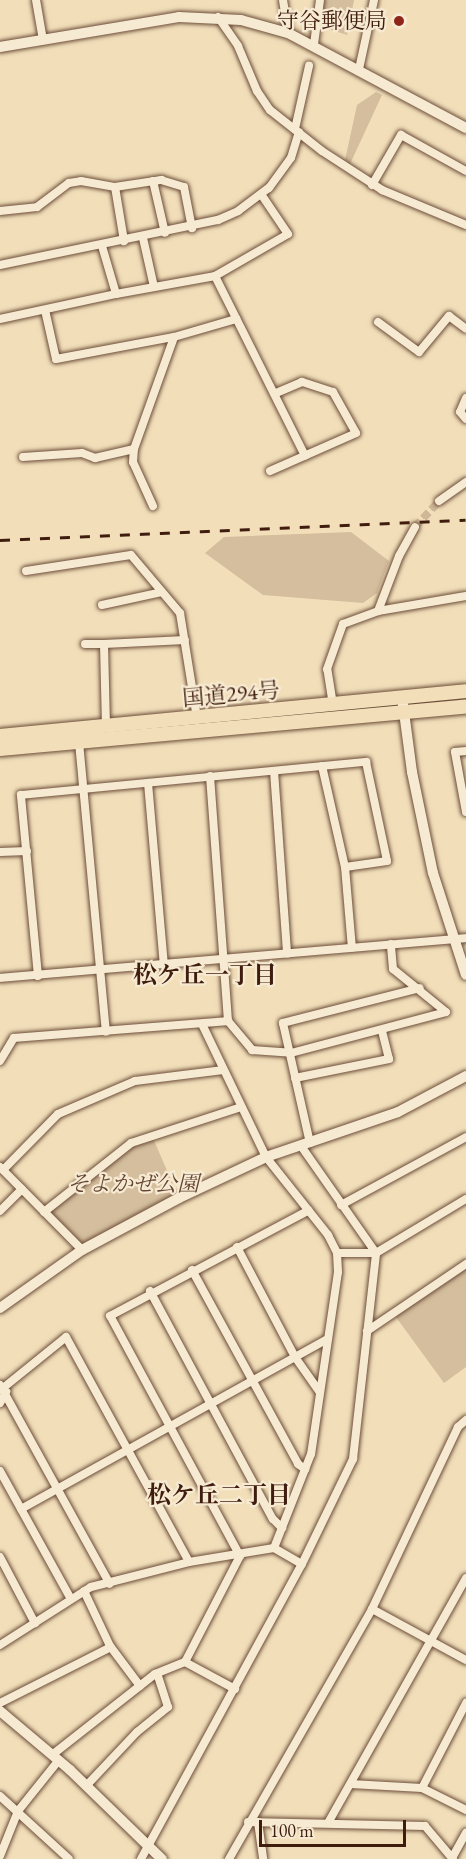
<!DOCTYPE html>
<html>
<head>
<meta charset="utf-8">
<style>
	body { margin:0 }
	#map { position:relative; width:466px; height:1859px; overflow:hidden; background:#f2dfba; font-family:"EB Garamond","Noto Serif JP",serif }
	div>[style] { position:absolute }
	[style*='--x'] { left:calc(var(--x)*1px); top:calc(var(--y)*1px); width:calc(var(--w)*1px); rotate:calc(var(--a)*1deg) }
	.green>* { inset:0; background:#d4be9d }
	.minor-tunnel>* { height:8px; margin-top:-4px; transform-origin:0; background:repeating-linear-gradient(90deg,#ceb898 0 8px,transparent 0 12px) }
	.roads { filter:drop-shadow(0 0 2px #6c4d39) drop-shadow(0 0 2px #6c4d39) }
	.minor>* { height:8px; margin:-4px; padding:0 4px; transform-origin:4px; border-radius:4px; background:#f7ead2 }
	.tertiary>* { height:10px; margin:-5px; padding:0 5px; transform-origin:5px; border-radius:5px; background:#f7ead2 }
	.trunk>* { height:14px; margin:-7px; padding:0 7px; transform-origin:7px; border-radius:7px; background:#f2dfba }
	.rail>* { height:3px; margin-top:-1.5px; transform-origin:0; background:repeating-linear-gradient(90deg,#3f1c0e 0 10px,transparent 0 20px) }
	.dots>* { width:16px; height:16px; translate:-50% -50%; box-sizing:border-box; border:3px solid #f7ead2; border-radius:50% }
	span { translate:-50% -50%; white-space:nowrap; text-align:center; line-height:1.15; -webkit-text-stroke:4.5px #f7ead2; paint-order:stroke }
	.poi-label { font-size:22px; color:#3f1c0e }
	.right { translate:-100% -50%; text-align:right }
	.street-label { font-size:22px; color:#3f1c0e }
	.park-label { font-size:22px; color:#644432; font-style:italic }
	.neighbourhood-label { font-size:24px; color:#3f1c0e; font-weight:700 }
	.scale { position:absolute; left:259px; top:1820px; width:147px; height:27px; box-sizing:border-box; border:3px solid #3f1c0e; border-top:0; padding-left:8px; font-size:18px; line-height:21px; white-space:nowrap; color:#3f1c0e; -webkit-text-stroke:4px #f7ead2; paint-order:stroke }
</style>
</head>
<body>
<div id="map">
	<div class="green">
		<div style="clip-path:polygon(320px 0,354px 0,347px 35px,317px 25px)"></div>
		<div style="clip-path:polygon(376px 92px,382px 95px,350px 164px,345px 160px,357px 105px)"></div>
		<div style="clip-path:polygon(351px 532px,389px 561px,377px 593px,363px 603px,263px 595px,205px 553px,224px 537px)"></div>
		<div style="clip-path:polygon(152px 1136px,179px 1198px,82px 1250px,44px 1212px,131px 1143px)"></div>
		<div style="clip-path:polygon(466px 1264px,466px 1367px,444px 1383px,393px 1313px)"></div>
	</div>
	<div class="minor-tunnel">
		<div style="--x:415;--y:527;--w:35;--a:-47"></div>
	</div>
	<div class="roads">
		<div class="minor">
			<div style="--x:36;--y:0;--w:41;--a:80.1"></div>
			<div style="--x:283;--y:0;--w:33;--a:81"></div>
			<div style="--x:218;--y:17;--w:35;--a:55"></div>
			<div style="--x:238;--y:46;--w:49;--a:67.1"></div>
			<div style="--x:257;--y:91;--w:23;--a:56"></div>
			<div style="--x:270;--y:110;--w:66;--a:38.3"></div>
			<div style="--x:322;--y:151;--w:72;--a:33"></div>
			<div style="--x:382;--y:190;--w:91;--a:22.6"></div>
			<div style="--x:314;--y:44;--w:44;--a:-82.2"></div>
			<div style="--x:359;--y:69;--w:71;--a:-77.7"></div>
			<div style="--x:295;--y:129;--w:65;--a:-77.5"></div>
			<div style="--x:153;--y:181;--w:53;--a:77"></div>
			<div style="--x:372;--y:185;--w:58;--a:-59.9"></div>
			<div style="--x:401;--y:135;--w:74;--a:29"></div>
			<div style="--x:115;--y:187;--w:47;--a:-8.7"></div>
			<div style="--x:161;--y:180;--w:24;--a:17"></div>
			<div style="--x:184;--y:187;--w:42;--a:79"></div>
			<div style="--x:0;--y:211;--w:37;--a:-6"></div>
			<div style="--x:37;--y:207;--w:40;--a:-37"></div>
			<div style="--x:69;--y:183;--w:12;--a:-9"></div>
			<div style="--x:81;--y:181;--w:35;--a:10"></div>
			<div style="--x:115;--y:187;--w:55;--a:80.5"></div>
			<div style="--x:143;--y:238;--w:50;--a:77.3"></div>
			<div style="--x:102;--y:246;--w:50;--a:73.7"></div>
			<div style="--x:116;--y:294;--w:101;--a:-10.3"></div>
			<div style="--x:215;--y:276;--w:84;--a:-29.9"></div>
			<div style="--x:288;--y:234;--w:48;--a:-124"></div>
			<div style="--x:0;--y:265;--w:223;--a:-11.7"></div>
			<div style="--x:218;--y:220;--w:22;--a:-24"></div>
			<div style="--x:238;--y:211;--w:39;--a:-37"></div>
			<div style="--x:269;--y:188;--w:37;--a:-54"></div>
			<div style="--x:291;--y:158;--w:27;--a:-73"></div>
			<div style="--x:215;--y:276;--w:201;--a:63.4"></div>
			<div style="--x:45;--y:310;--w:50;--a:77.3"></div>
			<div style="--x:56;--y:359;--w:120;--a:-10.6"></div>
			<div style="--x:174;--y:337;--w:65;--a:-16.2"></div>
			<div style="--x:0;--y:319;--w:119;--a:-12.2"></div>
			<div style="--x:378;--y:322;--w:51;--a:36.2"></div>
			<div style="--x:419;--y:352;--w:47;--a:-50.2"></div>
			<div style="--x:449;--y:316;--w:21;--a:37"></div>
			<div style="--x:466;--y:398;--w:15;--a:113"></div>
			<div style="--x:460;--y:412;--w:9;--a:49"></div>
			<div style="--x:23;--y:457;--w:59;--a:-3.9"></div>
			<div style="--x:82;--y:453;--w:14;--a:21"></div>
			<div style="--x:95;--y:458;--w:40;--a:-13"></div>
			<div style="--x:270;--y:471;--w:94;--a:-23.8"></div>
			<div style="--x:356;--y:433;--w:47;--a:-119.3"></div>
			<div style="--x:333;--y:392;--w:33;--a:-162"></div>
			<div style="--x:302;--y:382;--w:30;--a:157"></div>
			<div style="--x:439;--y:501;--w:33;--a:-35"></div>
			<div style="--x:153;--y:506;--w:48;--a:-114.4"></div>
			<div style="--x:133;--y:462;--w:13;--a:-86"></div>
			<div style="--x:134;--y:449;--w:119;--a:-70.3"></div>
			<div style="--x:26;--y:571;--w:106;--a:-8.7"></div>
			<div style="--x:131;--y:555;--w:76;--a:49.8"></div>
			<div style="--x:180;--y:613;--w:106;--a:80.8"></div>
			<div style="--x:102;--y:605;--w:61;--a:-12.2"></div>
			<div style="--x:378;--y:611;--w:59;--a:-69.1"></div>
			<div style="--x:399;--y:556;--w:33;--a:-61"></div>
			<div style="--x:85;--y:644;--w:19;--a:0"></div>
			<div style="--x:333;--y:705;--w:36;--a:-99"></div>
			<div style="--x:327;--y:669;--w:48;--a:-70.4"></div>
			<div style="--x:343;--y:624;--w:37;--a:-20"></div>
			<div style="--x:378;--y:611;--w:89;--a:-9.7"></div>
			<div style="--x:106;--y:726;--w:82;--a:-91.4"></div>
			<div style="--x:104;--y:644;--w:81;--a:-2.8"></div>
			<div style="--x:79;--y:742;--w:291;--a:84.7"></div>
			<div style="--x:466;--y:751;--w:11;--a:175"></div>
			<div style="--x:455;--y:752;--w:61;--a:79.6"></div>
			<div style="--x:322;--y:766;--w:104;--a:77.2"></div>
			<div style="--x:345;--y:867;--w:81;--a:85.1"></div>
			<div style="--x:274;--y:771;--w:183;--a:85.9"></div>
			<div style="--x:210;--y:776;--w:246;--a:85.8"></div>
			<div style="--x:228;--y:1021;--w:38;--a:50"></div>
			<div style="--x:252;--y:1050;--w:39;--a:4"></div>
			<div style="--x:291;--y:1053;--w:160;--a:-14.8"></div>
			<div style="--x:446;--y:1012;--w:68;--a:-140.9"></div>
			<div style="--x:393;--y:969;--w:25;--a:-95"></div>
			<div style="--x:148;--y:783;--w:183;--a:85"></div>
			<div style="--x:0;--y:852;--w:27;--a:-2"></div>
			<div style="--x:38;--y:976;--w:182;--a:-95.4"></div>
			<div style="--x:21;--y:795;--w:347;--a:-5.5"></div>
			<div style="--x:366;--y:762;--w:101;--a:78"></div>
			<div style="--x:387;--y:861;--w:42;--a:171.9"></div>
			<div style="--x:0;--y:978;--w:468;--a:-4.9"></div>
			<div style="--x:202;--y:1024;--w:148;--a:64.3"></div>
			<div style="--x:266;--y:1157;--w:100;--a:51.5"></div>
			<div style="--x:328;--y:1235;--w:20;--a:63"></div>
			<div style="--x:337;--y:1253;--w:19;--a:87"></div>
			<div style="--x:338;--y:1272;--w:184;--a:98.4"></div>
			<div style="--x:311;--y:1454;--w:101;--a:111.5"></div>
			<div style="--x:0;--y:1061;--w:27;--a:-59"></div>
			<div style="--x:14;--y:1038;--w:215;--a:-4.5"></div>
			<div style="--x:295;--y:1078;--w:96;--a:-11.4"></div>
			<div style="--x:389;--y:1059;--w:30;--a:-104"></div>
			<div style="--x:310;--y:1143;--w:123;--a:-102.7"></div>
			<div style="--x:283;--y:1023;--w:141;--a:-14.3"></div>
			<div style="--x:0;--y:1167;--w:117;--a:45.3"></div>
			<div style="--x:3;--y:1170;--w:78;--a:-45.5"></div>
			<div style="--x:58;--y:1114;--w:84;--a:-23.2"></div>
			<div style="--x:135;--y:1081;--w:89;--a:-7.1"></div>
			<div style="--x:341;--y:1205;--w:142;--a:-28.5"></div>
			<div style="--x:0;--y:1211;--w:31;--a:-45"></div>
			<div style="--x:44;--y:1212;--w:111;--a:-38.4"></div>
			<div style="--x:131;--y:1143;--w:116;--a:-18.1"></div>
			<div style="--x:237;--y:1247;--w:124;--a:62.2"></div>
			<div style="--x:295;--y:1357;--w:42;--a:54.8"></div>
			<div style="--x:337;--y:1253;--w:39;--a:0"></div>
			<div style="--x:376;--y:1253;--w:105;--a:-31"></div>
			<div style="--x:192;--y:1270;--w:221;--a:61.3"></div>
			<div style="--x:298;--y:1464;--w:9;--a:36"></div>
			<div style="--x:150;--y:1291;--w:259;--a:61.7"></div>
			<div style="--x:273;--y:1519;--w:13;--a:45"></div>
			<div style="--x:367;--y:1331;--w:120;--a:-34.1"></div>
			<div style="--x:0;--y:1385;--w:227;--a:61.1"></div>
			<div style="--x:3;--y:1388;--w:81;--a:-39"></div>
			<div style="--x:66;--y:1337;--w:256;--a:61.3"></div>
			<div style="--x:0;--y:1403;--w:13;--a:-61"></div>
			<div style="--x:0;--y:1471;--w:146;--a:61"></div>
			<div style="--x:21;--y:1509;--w:351;--a:-29"></div>
			<div style="--x:0;--y:1557;--w:75;--a:62.1"></div>
			<div style="--x:84;--y:1591;--w:61;--a:64.7"></div>
			<div style="--x:110;--y:1646;--w:50;--a:53.1"></div>
			<div style="--x:372;--y:1609;--w:107;--a:28.5"></div>
			<div style="--x:0;--y:1645;--w:108;--a:-32.5"></div>
			<div style="--x:91;--y:1587;--w:101;--a:-14.3"></div>
			<div style="--x:189;--y:1562;--w:86;--a:-9.4"></div>
			<div style="--x:274;--y:1548;--w:32;--a:30"></div>
			<div style="--x:185;--y:1662;--w:57;--a:28.4"></div>
			<div style="--x:0;--y:1703;--w:124;--a:-26.8"></div>
			<div style="--x:52;--y:1755;--w:131;--a:-38.2"></div>
			<div style="--x:155;--y:1674;--w:32;--a:-22"></div>
			<div style="--x:185;--y:1662;--w:119;--a:-62.6"></div>
			<div style="--x:240;--y:1556;--w:273;--a:-118.4"></div>
			<div style="--x:110;--y:1316;--w:225;--a:-28"></div>
			<div style="--x:351;--y:1784;--w:71;--a:3.2"></div>
			<div style="--x:422;--y:1788;--w:49;--a:26.6"></div>
			<div style="--x:87;--y:1785;--w:73;--a:-46.7"></div>
			<div style="--x:137;--y:1732;--w:40;--a:-39"></div>
			<div style="--x:168;--y:1707;--w:35;--a:-108"></div>
			<div style="--x:422;--y:1788;--w:96;--a:-62.6"></div>
			<div style="--x:0;--y:1796;--w:93;--a:42.4"></div>
			<div style="--x:248;--y:1822;--w:177;--a:1.3"></div>
			<div style="--x:425;--y:1826;--w:43;--a:49.7"></div>
			<div style="--x:258;--y:1822;--w:37;--a:82"></div>
			<div style="--x:328;--y:1823;--w:281;--a:-60.6"></div>
			<div style="--x:0;--y:1856;--w:48;--a:-68.2"></div>
			<div style="--x:18;--y:1811;--w:65;--a:-51.2"></div>
			<div style="--x:452;--y:1858;--w:29;--a:-61"></div>
			<div style="--x:141;--y:1859;--w:336;--a:-61.4"></div>
			<div style="--x:302;--y:1564;--w:117;--a:-64.1"></div>
			<div style="--x:353;--y:1459;--w:207;--a:-83.6"></div>
			<div style="--x:376;--y:1253;--w:131;--a:-125"></div>
			<div style="--x:229;--y:1859;--w:288;--a:-60.2"></div>
			<div style="--x:372;--y:1609;--w:201;--a:-64.7"></div>
			<div style="--x:458;--y:1427;--w:11;--a:-41"></div>
		</div>
		<div class="tertiary">
			<div style="--x:0;--y:47;--w:181;--a:-9.5"></div>
			<div style="--x:179;--y:17;--w:62;--a:2.8"></div>
			<div style="--x:241;--y:20;--w:49;--a:15.5"></div>
			<div style="--x:288;--y:33;--w:202;--a:28.1"></div>
			<div style="--x:402;--y:697;--w:76;--a:82.4"></div>
			<div style="--x:412;--y:772;--w:103;--a:78.3"></div>
			<div style="--x:433;--y:873;--w:107;--a:72.1"></div>
			<div style="--x:0;--y:1308;--w:100;--a:-35.3"></div>
			<div style="--x:82;--y:1250;--w:110;--a:-28.2"></div>
			<div style="--x:179;--y:1198;--w:96;--a:-25.2"></div>
			<div style="--x:266;--y:1157;--w:139;--a:-18.8"></div>
			<div style="--x:398;--y:1112;--w:77;--a:-27.9"></div>
			<div style="--x:0;--y:1711;--w:92;--a:40.1"></div>
			<div style="--x:70;--y:1770;--w:128;--a:44.1"></div>
		</div>
		<div class="trunk">
			<div style="--x:0;--y:736;--w:468;--a:-5.5"></div>
			<div style="--x:0;--y:749;--w:468;--a:-5.2"></div>
		</div>
	</div>
	<div class="rail">
		<div style="--x:0;--y:540;--w:466;--a:-2.5"></div>
	</div>
	<div class="dots">
		<div style="left:399px;top:21px;background:#8f2418"></div>
	</div>
	<div class="poi-label">
		<span class="right" style="left:387px;top:21px">守谷郵便局</span>
	</div>
	<div class="street-label">
		<span style="left:231px;top:694px;rotate:-5deg">国道294号</span>
	</div>
	<div class="park-label">
		<span style="left:133px;top:1184px">そよかぜ公園</span>
	</div>
	<div class="neighbourhood-label">
		<span style="left:205px;top:975px">松ケ丘一丁目</span>
		<span style="left:219px;top:1495px">松ケ丘二丁目</span>
	</div>
	<div class="scale">100 m</div>
</div>
</body>
</html>
